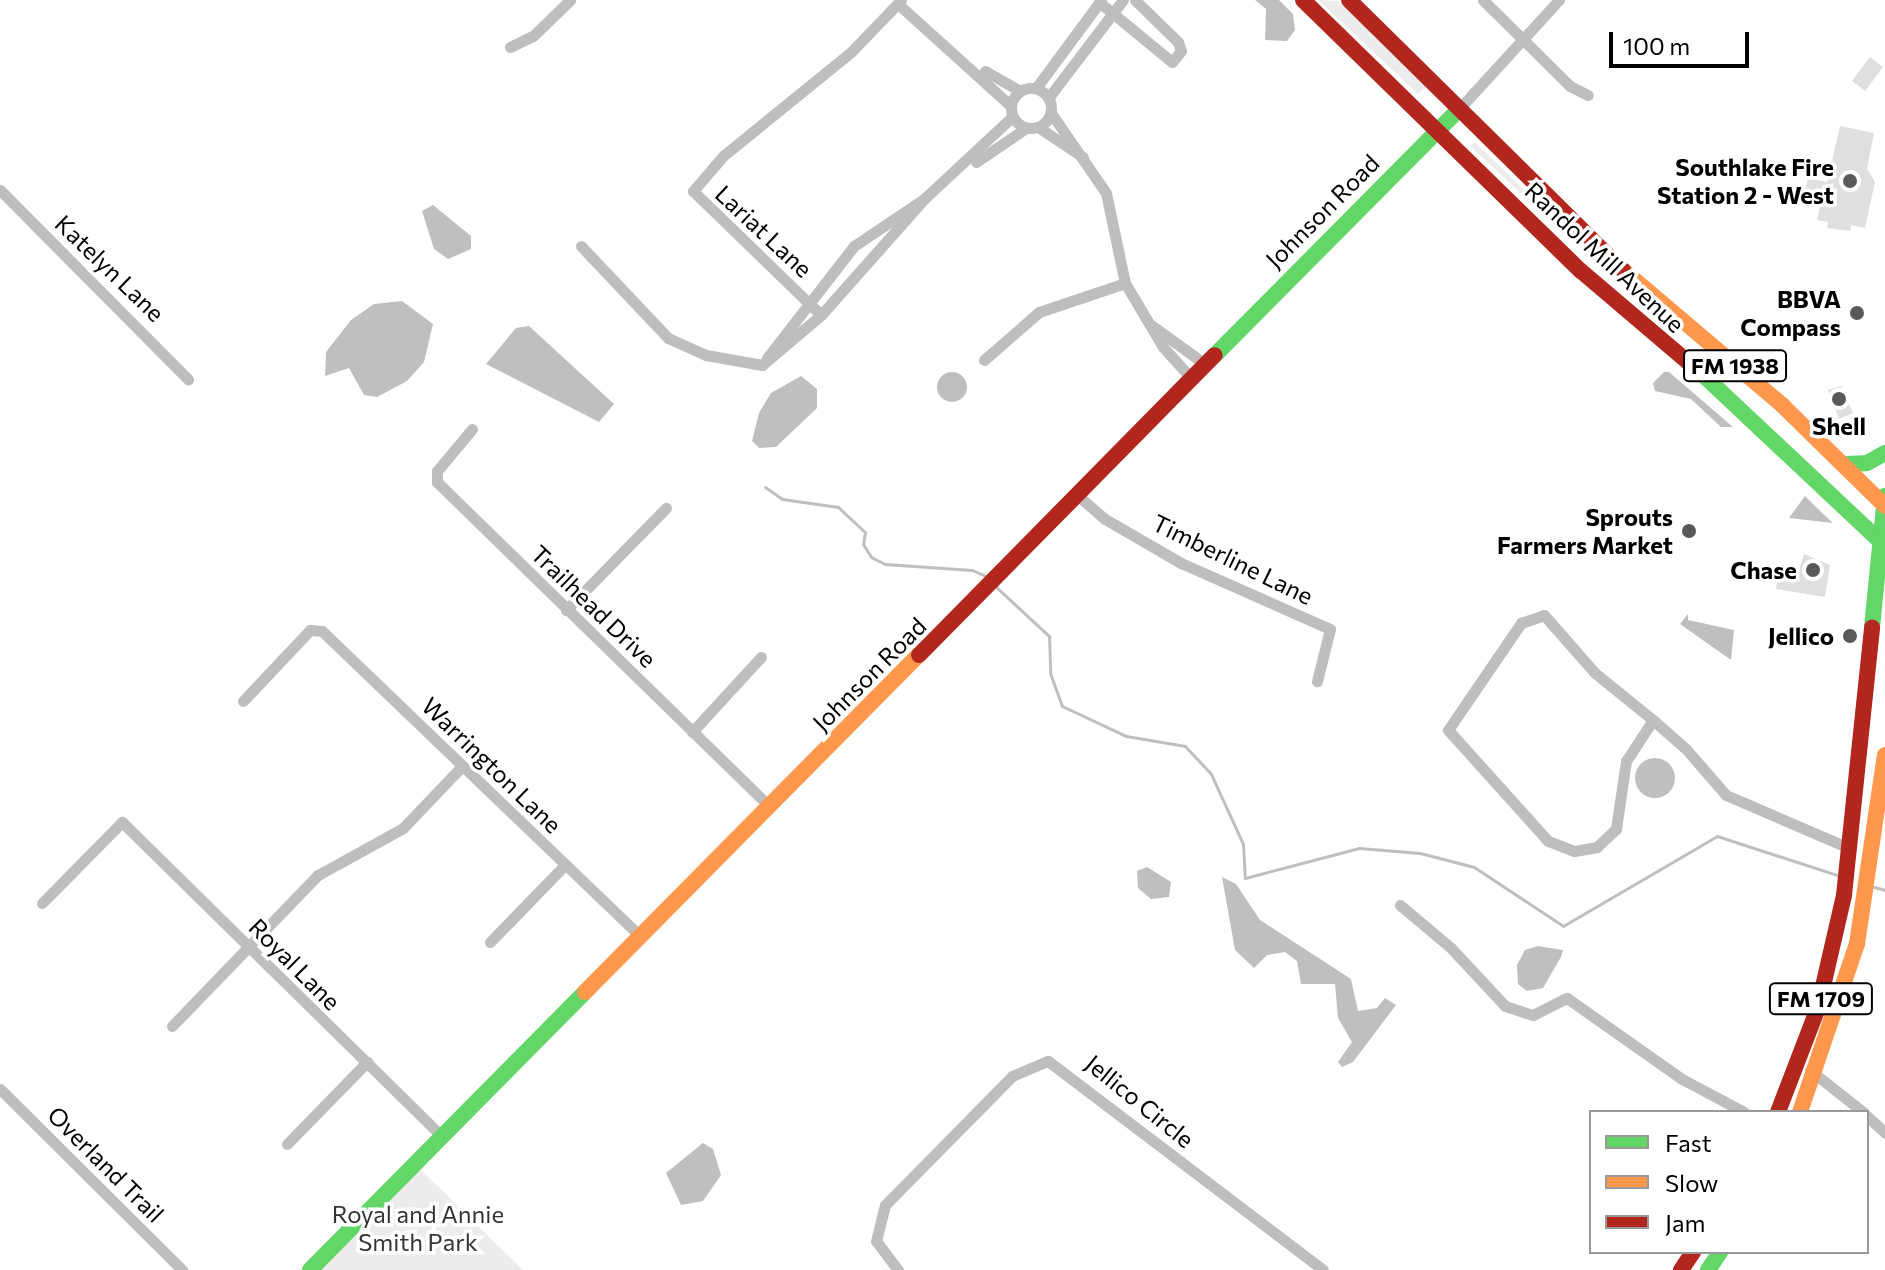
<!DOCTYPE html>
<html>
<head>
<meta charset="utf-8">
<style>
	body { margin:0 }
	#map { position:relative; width:1885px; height:1270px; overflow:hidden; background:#fff; font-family:Commissioner,sans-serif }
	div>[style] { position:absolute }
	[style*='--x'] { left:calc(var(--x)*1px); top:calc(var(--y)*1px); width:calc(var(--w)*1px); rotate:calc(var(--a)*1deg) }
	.green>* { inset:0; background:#ececec }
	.water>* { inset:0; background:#bfbfbf }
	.round { border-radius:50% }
	.stream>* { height:3px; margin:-1.5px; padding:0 1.5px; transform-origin:1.5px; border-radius:1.5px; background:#bfbfbf }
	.building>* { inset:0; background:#dfdfdf }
	.street>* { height:11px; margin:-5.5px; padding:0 5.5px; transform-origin:5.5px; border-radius:5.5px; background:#bebebe }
	.street>.ring { margin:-5.5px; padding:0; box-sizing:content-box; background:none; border:11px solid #bebebe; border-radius:50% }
	.fast>* { height:16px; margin:-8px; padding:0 8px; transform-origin:8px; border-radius:8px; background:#63d668 }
	.slow>* { height:16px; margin:-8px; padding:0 8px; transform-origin:8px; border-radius:8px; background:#ff974d }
	.jam>* { height:16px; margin:-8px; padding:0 8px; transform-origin:8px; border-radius:8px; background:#b3261e }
	.dots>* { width:22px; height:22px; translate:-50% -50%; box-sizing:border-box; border:4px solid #fff; border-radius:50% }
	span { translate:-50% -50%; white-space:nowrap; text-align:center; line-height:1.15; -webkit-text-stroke:7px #fff; paint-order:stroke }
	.shield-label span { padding:2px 6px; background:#fff; border:2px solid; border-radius:6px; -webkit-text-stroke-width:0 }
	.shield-label { font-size:22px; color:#000; font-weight:700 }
	.poi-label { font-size:24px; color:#000; font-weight:700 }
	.right { translate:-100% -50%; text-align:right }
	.street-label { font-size:24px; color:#000 }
	.park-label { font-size:24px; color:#333 }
	.legend { position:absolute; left:1589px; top:1110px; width:280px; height:144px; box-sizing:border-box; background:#fff; border:2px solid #999; margin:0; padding:10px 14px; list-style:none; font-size:24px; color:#000 }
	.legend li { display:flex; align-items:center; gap:16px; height:40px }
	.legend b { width:40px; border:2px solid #999 }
	.scale { position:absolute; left:1609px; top:32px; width:140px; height:36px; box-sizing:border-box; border:4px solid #000; border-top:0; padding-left:10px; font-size:24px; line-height:28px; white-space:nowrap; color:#000; -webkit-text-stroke:6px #fff; paint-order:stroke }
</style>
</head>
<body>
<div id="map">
	<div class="green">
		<div style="clip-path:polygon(1318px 0,1338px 1px,1426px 86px,1418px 94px)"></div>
		<div style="clip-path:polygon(1475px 142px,1579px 244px,1577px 245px,1470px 146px)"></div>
		<div style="clip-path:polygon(418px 1167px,523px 1270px,319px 1270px)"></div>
	</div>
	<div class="water">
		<div style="clip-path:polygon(1255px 0,1279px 0,1293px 14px,1295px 30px,1287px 41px,1265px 40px,1266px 9px)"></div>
		<div style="clip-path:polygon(433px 205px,471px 236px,471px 249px,448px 259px,434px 249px,422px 211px)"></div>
		<div style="clip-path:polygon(402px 301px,433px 324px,424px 362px,407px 381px,377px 397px,364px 395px,349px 368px,325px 376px,326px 352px,351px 320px,374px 304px)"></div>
		<div style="clip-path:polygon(529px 326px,614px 404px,599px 422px,486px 364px,516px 328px)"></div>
		<div class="round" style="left:937px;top:372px;width:30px;height:30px"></div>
		<div style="clip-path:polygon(1664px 372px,1669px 372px,1733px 427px,1721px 427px,1691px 399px,1655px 391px,1653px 383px)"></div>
		<div style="clip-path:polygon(801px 376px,817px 389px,817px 408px,776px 447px,759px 448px,752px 441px,759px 413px,771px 393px)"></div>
		<div style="clip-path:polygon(1805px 496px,1817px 508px,1833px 523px,1789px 518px)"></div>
		<div style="clip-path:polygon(1688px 614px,1688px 620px,1734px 630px,1731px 660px,1680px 624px)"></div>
		<div class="round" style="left:1635px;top:758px;width:40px;height:40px"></div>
		<div style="clip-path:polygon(1147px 867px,1171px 882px,1169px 897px,1151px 899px,1138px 888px,1137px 871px)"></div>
		<div style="clip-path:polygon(1222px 877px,1236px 884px,1260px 920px,1351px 979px,1358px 1011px,1377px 1008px,1385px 998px,1396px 1005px,1353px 1062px,1342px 1067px,1338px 1062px,1352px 1042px,1338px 1018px,1335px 984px,1301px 984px,1297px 961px,1285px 952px,1267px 955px,1254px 968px,1235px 950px)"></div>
		<div style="clip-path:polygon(1538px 946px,1563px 950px,1561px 957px,1543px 988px,1527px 991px,1518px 984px,1517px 965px,1525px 950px)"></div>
		<div style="clip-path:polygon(703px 1143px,713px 1149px,721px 1175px,703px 1201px,681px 1205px,666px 1173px)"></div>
	</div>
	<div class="stream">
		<div style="--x:765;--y:487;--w:21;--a:35"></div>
		<div style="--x:782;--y:499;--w:57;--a:8.1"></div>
		<div style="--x:838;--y:507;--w:37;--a:43"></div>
		<div style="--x:865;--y:532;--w:12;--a:99"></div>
		<div style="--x:863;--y:544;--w:15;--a:58"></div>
		<div style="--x:871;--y:557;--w:16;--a:27"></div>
		<div style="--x:885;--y:564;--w:87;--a:3.9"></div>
		<div style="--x:972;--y:570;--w:17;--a:24"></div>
		<div style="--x:995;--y:586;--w:74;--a:42.8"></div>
		<div style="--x:1049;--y:636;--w:37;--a:88"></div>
		<div style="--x:1050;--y:673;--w:35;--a:70"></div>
		<div style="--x:1062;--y:706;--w:71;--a:25.1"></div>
		<div style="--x:1126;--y:736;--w:60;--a:9.6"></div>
		<div style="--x:1185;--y:746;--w:38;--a:47"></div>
		<div style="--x:1211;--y:774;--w:77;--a:65.4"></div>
		<div style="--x:1243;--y:844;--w:34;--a:87"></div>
		<div style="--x:1245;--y:878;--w:118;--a:-14.7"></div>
		<div style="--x:1359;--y:848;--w:61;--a:4.7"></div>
		<div style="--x:1420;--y:853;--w:56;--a:14.5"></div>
		<div style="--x:1474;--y:867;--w:107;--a:33.5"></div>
		<div style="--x:1563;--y:926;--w:178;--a:-30.3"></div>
		<div style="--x:1717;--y:836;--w:129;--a:18"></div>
		<div style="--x:1874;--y:887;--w:11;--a:15"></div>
	</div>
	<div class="building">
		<div style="clip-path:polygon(1870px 57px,1883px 67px,1865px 91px,1852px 81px)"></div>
		<div style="clip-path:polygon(1840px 126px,1874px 133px,1867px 169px,1875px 182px,1865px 228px,1851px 225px,1850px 231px,1827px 228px,1828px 222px,1817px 220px,1822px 199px,1804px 195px,1808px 178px,1827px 182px)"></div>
		<div style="clip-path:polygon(1841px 386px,1853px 413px,1839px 419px,1828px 390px)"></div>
		<div style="clip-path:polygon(1804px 554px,1830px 565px,1825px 597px,1776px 589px,1778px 576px,1796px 579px)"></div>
	</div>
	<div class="street">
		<div style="--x:1483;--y:0;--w:122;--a:44.7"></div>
		<div style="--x:1570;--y:86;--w:20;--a:27"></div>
		<div style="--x:1099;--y:2;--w:94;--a:39.4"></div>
		<div style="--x:1172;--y:62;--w:14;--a:-51"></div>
		<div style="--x:1181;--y:51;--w:9;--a:-108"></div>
		<div style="--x:1178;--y:42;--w:60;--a:-135.7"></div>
		<div style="--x:898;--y:4;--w:152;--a:42.1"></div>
		<div style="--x:510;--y:47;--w:25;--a:-26"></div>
		<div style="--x:533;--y:36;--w:52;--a:-44.2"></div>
		<div style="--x:985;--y:71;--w:40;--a:29.7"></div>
		<div class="ring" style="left:1011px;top:88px;width:29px;height:29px"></div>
		<div style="--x:1036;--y:88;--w:109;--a:-53.5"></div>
		<div style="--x:1049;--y:97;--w:122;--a:-52.7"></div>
		<div style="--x:1459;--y:109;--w:148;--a:-47.5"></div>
		<div style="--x:1051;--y:113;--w:97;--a:55.5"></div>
		<div style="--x:1106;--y:193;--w:92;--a:78.1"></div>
		<div style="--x:1125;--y:283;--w:74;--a:59.3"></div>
		<div style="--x:1163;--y:347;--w:42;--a:47.9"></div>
		<div style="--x:1038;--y:127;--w:54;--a:33.7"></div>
		<div style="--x:976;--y:162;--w:60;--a:-34.2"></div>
		<div style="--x:0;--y:190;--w:267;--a:45.2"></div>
		<div style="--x:581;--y:246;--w:127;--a:46.6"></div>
		<div style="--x:668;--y:338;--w:42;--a:24.1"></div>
		<div style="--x:706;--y:355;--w:57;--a:10.1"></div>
		<div style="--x:821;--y:315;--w:178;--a:-135.9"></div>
		<div style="--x:693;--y:191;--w:46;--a:-49.4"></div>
		<div style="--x:723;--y:156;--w:165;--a:-39.1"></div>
		<div style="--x:851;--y:52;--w:72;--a:-46.1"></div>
		<div style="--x:1151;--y:325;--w:67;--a:35.8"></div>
		<div style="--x:767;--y:358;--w:142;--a:-52.2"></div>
		<div style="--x:854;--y:246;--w:84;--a:-33.9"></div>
		<div style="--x:984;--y:360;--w:73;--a:-41.1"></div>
		<div style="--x:1039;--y:312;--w:91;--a:-18.6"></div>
		<div style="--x:762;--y:365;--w:77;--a:-40.3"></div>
		<div style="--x:821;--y:315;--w:157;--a:-48.4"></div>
		<div style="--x:925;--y:198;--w:120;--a:-43"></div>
		<div style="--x:472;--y:429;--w:55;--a:129.8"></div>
		<div style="--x:437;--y:471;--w:11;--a:90"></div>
		<div style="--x:437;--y:482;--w:464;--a:44.3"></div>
		<div style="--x:1076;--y:494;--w:38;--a:41"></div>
		<div style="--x:1105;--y:519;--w:88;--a:30.1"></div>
		<div style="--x:1181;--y:563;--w:163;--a:23.9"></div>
		<div style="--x:1330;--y:629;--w:54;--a:104"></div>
		<div style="--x:566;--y:610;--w:143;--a:-45.6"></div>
		<div style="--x:243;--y:701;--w:98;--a:-46.7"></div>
		<div style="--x:310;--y:630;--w:12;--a:5"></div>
		<div style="--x:322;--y:631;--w:439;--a:43.8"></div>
		<div style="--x:1653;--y:720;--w:49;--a:123.4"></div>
		<div style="--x:1626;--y:761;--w:69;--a:98.4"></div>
		<div style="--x:1616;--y:829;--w:26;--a:137"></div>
		<div style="--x:1597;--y:847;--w:23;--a:170"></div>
		<div style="--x:1574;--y:851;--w:28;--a:-159"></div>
		<div style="--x:1548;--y:841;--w:149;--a:-132"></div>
		<div style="--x:1448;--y:730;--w:130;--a:-55.7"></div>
		<div style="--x:1521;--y:623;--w:24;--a:-19"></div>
		<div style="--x:1544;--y:615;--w:77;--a:48.7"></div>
		<div style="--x:1595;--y:673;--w:75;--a:39"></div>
		<div style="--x:1653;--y:720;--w:44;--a:41.3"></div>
		<div style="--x:1686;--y:749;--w:61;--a:49"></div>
		<div style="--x:1726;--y:795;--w:134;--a:23.3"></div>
		<div style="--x:692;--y:732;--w:102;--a:-47.4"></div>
		<div style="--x:42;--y:903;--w:114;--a:-45.4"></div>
		<div style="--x:122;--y:822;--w:447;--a:44.5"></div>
		<div style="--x:1400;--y:905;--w:67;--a:40.1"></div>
		<div style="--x:1451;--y:948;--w:79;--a:47"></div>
		<div style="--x:1505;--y:1006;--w:29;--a:18"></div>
		<div style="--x:1533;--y:1015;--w:38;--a:-27"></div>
		<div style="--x:1567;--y:998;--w:141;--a:35.2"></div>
		<div style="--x:1682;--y:1079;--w:70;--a:28"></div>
		<div style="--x:490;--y:942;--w:107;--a:-45.8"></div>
		<div style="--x:172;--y:1026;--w:210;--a:-46"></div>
		<div style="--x:318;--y:875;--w:97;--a:-28.9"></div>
		<div style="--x:403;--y:828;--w:84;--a:-46.4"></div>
		<div style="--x:1810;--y:1070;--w:68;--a:38.4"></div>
		<div style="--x:0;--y:1089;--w:257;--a:44.8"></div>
		<div style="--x:1867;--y:1116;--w:25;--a:43"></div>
		<div style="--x:287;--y:1144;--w:115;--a:-45.7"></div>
		<div style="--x:898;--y:1270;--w:36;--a:-127"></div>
		<div style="--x:876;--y:1241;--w:37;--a:-76"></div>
		<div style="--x:885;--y:1205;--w:181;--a:-45.4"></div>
		<div style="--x:1012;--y:1076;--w:39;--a:-23"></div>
		<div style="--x:1048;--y:1061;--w:345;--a:37.2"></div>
	</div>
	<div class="fast">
		<div style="--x:1215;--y:355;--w:346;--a:-45.2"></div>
		<div style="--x:1701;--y:373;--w:253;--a:43.2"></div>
		<div style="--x:1843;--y:464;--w:24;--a:-2"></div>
		<div style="--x:1867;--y:463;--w:21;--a:-29"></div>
		<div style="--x:1872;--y:627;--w:132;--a:-84.3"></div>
		<div style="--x:310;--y:1270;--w:391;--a:-45.3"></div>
		<div style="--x:1708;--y:1270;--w:22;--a:-56"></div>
	</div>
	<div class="slow">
		<div style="--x:1623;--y:270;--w:209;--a:40.3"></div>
		<div style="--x:1782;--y:405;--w:144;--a:44.4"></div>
		<div style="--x:585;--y:992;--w:474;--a:-45.3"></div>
		<div style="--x:1800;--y:1112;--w:177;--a:-71.3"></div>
		<div style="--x:1857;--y:944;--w:191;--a:-81.6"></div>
	</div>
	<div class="jam">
		<div style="--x:1303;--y:0;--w:388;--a:44.3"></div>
		<div style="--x:1581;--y:271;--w:157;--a:40.4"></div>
		<div style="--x:1349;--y:0;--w:385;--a:44.6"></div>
		<div style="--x:919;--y:655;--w:421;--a:-45.4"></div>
		<div style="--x:1778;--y:1112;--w:111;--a:-69"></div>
		<div style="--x:1818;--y:1008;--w:116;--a:-77"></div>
		<div style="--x:1844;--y:895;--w:269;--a:-84"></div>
		<div style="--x:1681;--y:1270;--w:22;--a:-56"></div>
	</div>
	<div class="dots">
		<div style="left:1850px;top:181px;background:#595959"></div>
		<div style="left:1857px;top:313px;background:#595959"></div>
		<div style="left:1839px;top:399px;background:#595959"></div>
		<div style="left:1689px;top:531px;background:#595959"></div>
		<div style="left:1813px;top:570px;background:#595959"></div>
		<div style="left:1850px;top:636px;background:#595959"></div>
	</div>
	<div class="shield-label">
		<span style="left:1735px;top:366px">FM 1938</span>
		<span style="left:1821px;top:999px">FM 1709</span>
	</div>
	<div class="poi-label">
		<span class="right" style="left:1834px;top:181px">Southlake Fire<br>Station 2 - West</span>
		<span class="right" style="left:1841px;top:313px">BBVA<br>Compass</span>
		<span style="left:1839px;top:426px">Shell</span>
		<span class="right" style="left:1673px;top:531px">Sprouts<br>Farmers Market</span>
		<span class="right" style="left:1797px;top:570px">Chase</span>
		<span class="right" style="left:1834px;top:636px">Jellico</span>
	</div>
	<div class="street-label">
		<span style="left:1322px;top:211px;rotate:-45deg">Johnson Road</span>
		<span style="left:764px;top:231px;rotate:43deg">Lariat Lane</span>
		<span style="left:1605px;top:257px;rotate:43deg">Randol Mill Avenue</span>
		<span style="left:110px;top:268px;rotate:44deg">Katelyn Lane</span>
		<span style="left:1233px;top:559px;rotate:26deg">Timberline Lane</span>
		<span style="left:594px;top:606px;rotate:44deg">Trailhead Drive</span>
		<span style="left:869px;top:674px;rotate:-45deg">Johnson Road</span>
		<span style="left:492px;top:765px;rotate:44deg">Warrington Lane</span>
		<span style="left:295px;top:964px;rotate:45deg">Royal Lane</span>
		<span style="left:1140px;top:1101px;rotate:39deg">Jellico Circle</span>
		<span style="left:106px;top:1164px;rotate:45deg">Overland Trail</span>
	</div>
	<div class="park-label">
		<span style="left:418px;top:1228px">Royal and Annie<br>Smith Park</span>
	</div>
	<ul class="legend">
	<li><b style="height:10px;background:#63d668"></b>Fast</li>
	<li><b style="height:10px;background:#ff974d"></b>Slow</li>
	<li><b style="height:10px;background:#b3261e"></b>Jam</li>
	</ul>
	<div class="scale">100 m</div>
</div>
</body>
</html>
